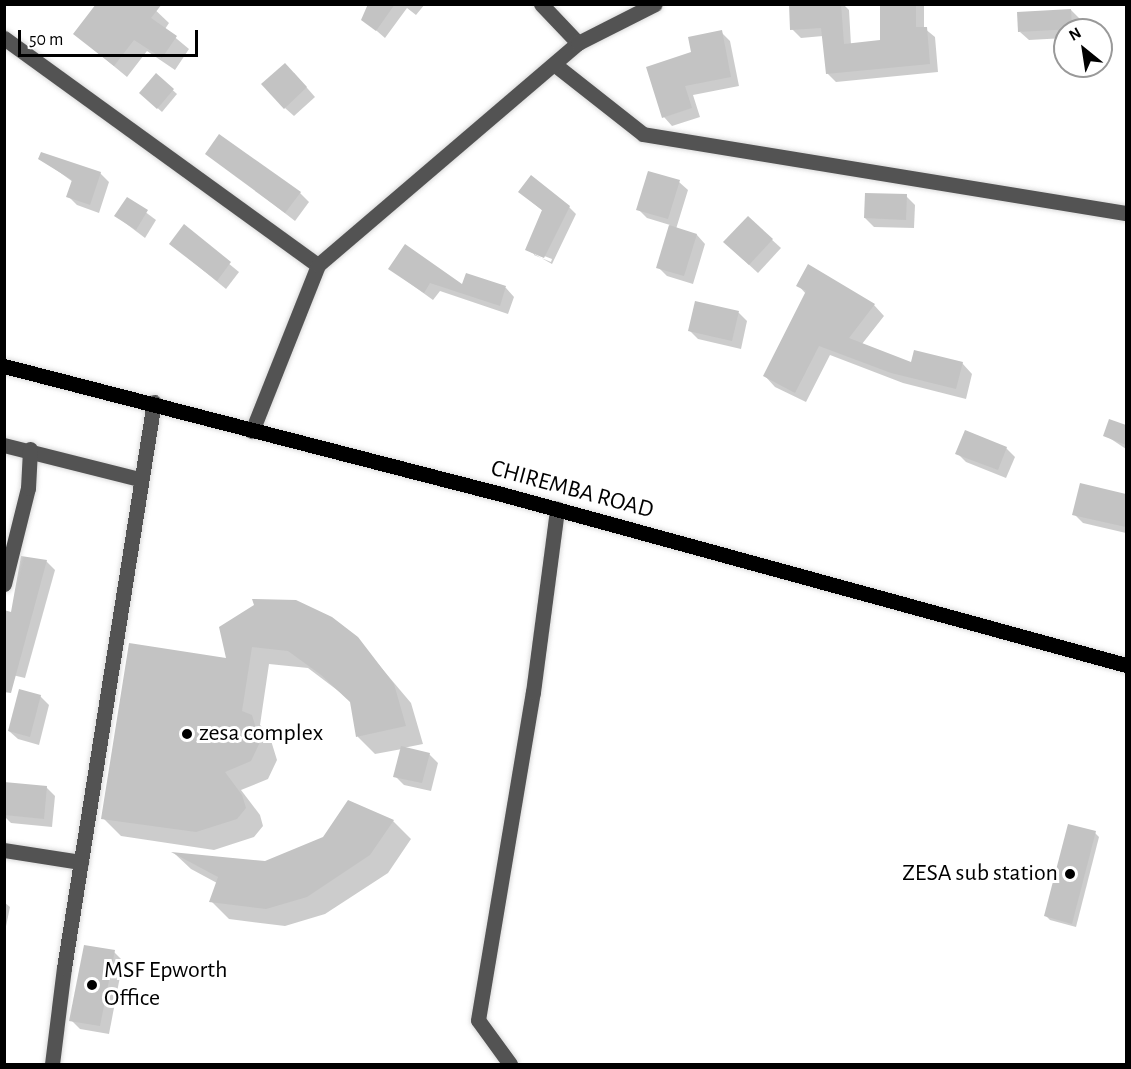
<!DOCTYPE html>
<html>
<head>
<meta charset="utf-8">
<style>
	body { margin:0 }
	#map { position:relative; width:1131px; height:1069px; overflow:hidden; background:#fff; font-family:"Alegreya Sans",sans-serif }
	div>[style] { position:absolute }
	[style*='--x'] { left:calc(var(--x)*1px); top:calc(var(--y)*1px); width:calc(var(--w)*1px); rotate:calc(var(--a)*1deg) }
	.shadow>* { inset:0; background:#0003 }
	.building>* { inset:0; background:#c3c3c3 }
	.roads { filter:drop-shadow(0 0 2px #dbdbdb) drop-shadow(0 0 2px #dbdbdb) }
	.minor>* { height:15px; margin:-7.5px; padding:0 7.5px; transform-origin:7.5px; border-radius:7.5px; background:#535353 }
	.major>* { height:15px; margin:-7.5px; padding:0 7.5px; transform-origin:7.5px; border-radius:7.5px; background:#000 }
	.dots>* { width:16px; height:16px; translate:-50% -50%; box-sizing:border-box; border:3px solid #fff; border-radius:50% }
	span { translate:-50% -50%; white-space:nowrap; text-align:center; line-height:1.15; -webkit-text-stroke:6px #fff; paint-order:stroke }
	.street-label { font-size:24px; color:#000 }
	.poi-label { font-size:24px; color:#000 }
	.left { translate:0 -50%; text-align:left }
	.right { translate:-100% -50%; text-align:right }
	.frame { position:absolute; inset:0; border:6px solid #000; pointer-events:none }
	.north { position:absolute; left:1053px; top:18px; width:60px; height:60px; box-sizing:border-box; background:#fff; border:2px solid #999; border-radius:50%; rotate:330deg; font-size:16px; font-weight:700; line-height:24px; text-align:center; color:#000 }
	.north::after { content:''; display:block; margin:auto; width:21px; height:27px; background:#000; clip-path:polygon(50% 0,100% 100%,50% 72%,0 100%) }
	.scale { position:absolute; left:18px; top:30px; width:180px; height:27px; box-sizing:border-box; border:3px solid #000; border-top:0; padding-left:8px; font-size:18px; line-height:21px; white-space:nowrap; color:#000; -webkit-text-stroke:4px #fff; paint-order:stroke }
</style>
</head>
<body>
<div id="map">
	<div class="shadow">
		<div style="clip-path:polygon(149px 4px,169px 23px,165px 29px,189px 49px,175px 70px,147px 51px,127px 77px,75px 34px)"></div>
		<div style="clip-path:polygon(369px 4px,425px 4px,416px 15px,407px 8px,385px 38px,363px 19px)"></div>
		<div style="clip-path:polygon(790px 4px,843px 4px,849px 10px,851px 45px,881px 42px,881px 4px,924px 4px,924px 28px,935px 37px,938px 72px,836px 82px,827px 73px,823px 36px,801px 38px,792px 29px)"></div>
		<div style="clip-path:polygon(1071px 10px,1080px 19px,1080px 30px,1065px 30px,1065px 38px,1029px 40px,1020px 32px)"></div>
		<div style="clip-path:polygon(721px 32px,730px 41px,739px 86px,693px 95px,700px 117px,672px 126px,664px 117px,693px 53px)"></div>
		<div style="clip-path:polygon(294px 73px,315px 97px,294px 116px,285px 108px)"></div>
		<div style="clip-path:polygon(156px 75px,177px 94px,162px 112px,145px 97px)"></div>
		<div style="clip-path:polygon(207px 153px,300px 193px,309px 202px,295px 221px)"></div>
		<div style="clip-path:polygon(40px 158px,100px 173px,109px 182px,99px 213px,77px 205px,68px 196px,73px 182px)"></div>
		<div style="clip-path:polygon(679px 182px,688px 190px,676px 229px,697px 235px,705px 244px,693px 284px,667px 276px,658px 267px,670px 225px,647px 218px,638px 209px)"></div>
		<div style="clip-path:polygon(906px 196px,915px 205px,914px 228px,874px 227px,865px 218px)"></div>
		<div style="clip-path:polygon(evenodd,527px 198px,569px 207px,576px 214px,552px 264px,527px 250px,543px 211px,527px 198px,534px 252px,552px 259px,551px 262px,534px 255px,534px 252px)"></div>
		<div style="clip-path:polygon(128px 199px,156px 220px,145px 238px,116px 216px)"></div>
		<div style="clip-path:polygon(748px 218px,781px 248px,758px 273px,734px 251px)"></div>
		<div style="clip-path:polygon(184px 227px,239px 272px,226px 289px,171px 244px)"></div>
		<div style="clip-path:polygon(390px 269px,463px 286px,467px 275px,506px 288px,514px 297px,508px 314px,440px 291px,433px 300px)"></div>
		<div style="clip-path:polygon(798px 285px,874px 305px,884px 316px,862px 344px,912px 364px,962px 363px,972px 374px,966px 399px,903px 383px,830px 355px,806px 402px,775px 387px,765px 376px,806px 294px)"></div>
		<div style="clip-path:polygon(696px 303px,739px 313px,747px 321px,741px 349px,698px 339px,689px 330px)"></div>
		<div style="clip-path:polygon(1110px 421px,1126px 427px,1126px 449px,1105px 435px)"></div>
		<div style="clip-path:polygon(1006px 448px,1015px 457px,1006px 478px,966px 462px,957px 453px)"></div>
		<div style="clip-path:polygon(1081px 485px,1126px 495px,1126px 533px,1083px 523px,1074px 514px)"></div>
		<div style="clip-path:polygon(46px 561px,55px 570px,25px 678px,4px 673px,12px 613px)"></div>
		<div style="clip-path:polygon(221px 628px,357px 639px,411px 703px,423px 744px,403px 748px,429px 754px,438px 763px,431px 791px,404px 785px,395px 776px,402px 749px,375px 754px,358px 737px,351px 702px,341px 693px,308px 668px,269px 664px,260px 725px,269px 734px,277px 760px,268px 779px,241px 790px,260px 815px,263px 826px,254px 837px,214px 850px,121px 836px,103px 818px,228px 660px)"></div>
		<div style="clip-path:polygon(40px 696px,49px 705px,39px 745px,18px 739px,9px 731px)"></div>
		<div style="clip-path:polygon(4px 783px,46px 787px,55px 796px,52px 827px,11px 823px,4px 816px)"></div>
		<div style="clip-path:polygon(349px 802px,393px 821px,411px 839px,388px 873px,325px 914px,285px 926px,229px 919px,211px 901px,217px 883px,191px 869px,175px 854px,265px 862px,324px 838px)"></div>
		<div style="clip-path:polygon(1095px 833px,1099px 837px,1076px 927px,1050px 920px,1046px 916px)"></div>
		<div style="clip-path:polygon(4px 902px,10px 907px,4px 936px)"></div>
		<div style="clip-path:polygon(114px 952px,123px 961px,109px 1034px,80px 1029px,71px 1020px)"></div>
	</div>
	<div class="building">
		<div style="clip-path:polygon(96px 4px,162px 4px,151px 18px,177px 36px,162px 58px,134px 40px,114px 66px,73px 34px)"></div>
		<div style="clip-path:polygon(368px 4px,395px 4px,376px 31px,361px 20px)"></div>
		<div style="clip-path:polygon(789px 4px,841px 4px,844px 44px,880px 40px,880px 4px,916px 4px,916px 27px,927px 27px,930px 64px,826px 74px,821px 28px,790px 30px)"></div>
		<div style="clip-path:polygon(1071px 9px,1072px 29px,1018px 32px,1017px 12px)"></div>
		<div style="clip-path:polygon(722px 30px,731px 77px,685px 86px,692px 108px,662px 118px,646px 67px,691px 52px,688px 37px)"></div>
		<div style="clip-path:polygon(285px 63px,307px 87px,284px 109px,261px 84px)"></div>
		<div style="clip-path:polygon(156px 73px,174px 89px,157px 109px,139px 93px)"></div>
		<div style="clip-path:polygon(219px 134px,301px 192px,285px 213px,205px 154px)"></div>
		<div style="clip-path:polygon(41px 152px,101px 172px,90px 205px,66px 197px,72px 180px,38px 159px)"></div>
		<div style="clip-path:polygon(648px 171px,680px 180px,668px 219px,636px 210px)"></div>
		<div style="clip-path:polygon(531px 175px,570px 206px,544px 258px,525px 250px,542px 210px,518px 192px)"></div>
		<div style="clip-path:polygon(865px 193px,907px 194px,906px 220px,864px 218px)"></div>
		<div style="clip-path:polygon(127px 197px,148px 210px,136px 230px,114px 216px)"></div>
		<div style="clip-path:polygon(748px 216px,773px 239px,749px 265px,723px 242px)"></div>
		<div style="clip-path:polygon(184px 224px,231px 262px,217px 281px,169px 244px)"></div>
		<div style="clip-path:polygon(669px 225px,697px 234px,684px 276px,656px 268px)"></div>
		<div style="clip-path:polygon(405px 244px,462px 284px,466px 273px,506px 286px,500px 306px,430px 283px,424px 293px,388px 269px)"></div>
		<div style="clip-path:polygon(808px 264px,875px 304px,849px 338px,911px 362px,914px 350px,963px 362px,956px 389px,891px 373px,819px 346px,795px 393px,763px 376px,806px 291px,796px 286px)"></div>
		<div style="clip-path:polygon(695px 301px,739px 311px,732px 341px,688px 331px)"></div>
		<div style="clip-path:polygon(1109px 419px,1126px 425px,1126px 445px,1103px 436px)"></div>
		<div style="clip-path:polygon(965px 430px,1007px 447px,998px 470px,955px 454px)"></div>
		<div style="clip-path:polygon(1080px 483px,1126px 494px,1126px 527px,1072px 515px)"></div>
		<div style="clip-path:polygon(21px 556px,47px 560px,11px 693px,4px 692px,4px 610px,11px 612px)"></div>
		<div style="clip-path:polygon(252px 599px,296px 600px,332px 617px,358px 637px,394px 684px,406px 726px,356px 737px,350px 702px,321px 675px,288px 651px,252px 647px,242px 711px,252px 715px,260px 742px,251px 761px,225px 772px,242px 795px,246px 808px,237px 819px,196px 832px,101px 819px,129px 643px,226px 658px,219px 627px,254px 605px)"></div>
		<div style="clip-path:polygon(19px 689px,41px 695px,30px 737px,8px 731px)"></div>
		<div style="clip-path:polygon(401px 746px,430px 753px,422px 783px,393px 777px)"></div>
		<div style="clip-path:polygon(4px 782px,47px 786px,44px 819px,4px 815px)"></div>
		<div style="clip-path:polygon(348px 800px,394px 820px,370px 855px,307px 897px,266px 909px,209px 902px,218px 877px,171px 852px,265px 861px,323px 837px)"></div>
		<div style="clip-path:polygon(1068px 824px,1096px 831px,1072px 924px,1044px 916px)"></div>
		<div style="clip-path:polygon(84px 945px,115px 950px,100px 1026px,69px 1021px)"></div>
	</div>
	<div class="roads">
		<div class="minor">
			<div style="--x:541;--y:4;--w:54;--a:46.5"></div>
			<div style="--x:4;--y:38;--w:387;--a:35.9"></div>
			<div style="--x:554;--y:64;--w:113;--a:38.2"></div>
			<div style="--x:643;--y:134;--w:489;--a:9.3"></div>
			<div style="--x:252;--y:431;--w:179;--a:-68.3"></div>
			<div style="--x:318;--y:265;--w:342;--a:-40.5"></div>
			<div style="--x:578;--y:43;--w:86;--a:-26.9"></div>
			<div style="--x:4;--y:445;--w:139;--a:14.1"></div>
			<div style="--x:4;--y:584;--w:99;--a:-76"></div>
			<div style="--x:28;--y:488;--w:39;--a:-87"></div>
			<div style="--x:4;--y:850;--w:78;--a:8.9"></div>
			<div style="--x:52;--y:1064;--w:97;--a:-82.9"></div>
			<div style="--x:64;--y:968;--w:573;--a:-80.97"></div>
			<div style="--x:510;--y:1064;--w:54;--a:-126"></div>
			<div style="--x:478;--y:1020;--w:333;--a:-80.5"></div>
			<div style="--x:533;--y:692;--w:185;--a:-82.5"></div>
		</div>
		<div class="major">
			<div style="--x:4;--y:366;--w:517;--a:14.44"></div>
			<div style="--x:505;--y:495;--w:644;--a:15.31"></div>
		</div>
	</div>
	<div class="dots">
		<div style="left:187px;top:734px;background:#000"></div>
		<div style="left:1070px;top:874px;background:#000"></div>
		<div style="left:92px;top:985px;background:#000"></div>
	</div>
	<div class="street-label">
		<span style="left:572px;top:490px;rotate:15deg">CHIREMBA ROAD</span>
	</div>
	<div class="poi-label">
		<span class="left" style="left:199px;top:734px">zesa complex</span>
		<span class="right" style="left:1058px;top:874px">ZESA sub station</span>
		<span class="left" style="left:104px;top:985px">MSF Epworth<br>Office</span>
	</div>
	<div class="frame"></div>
	<div class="north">N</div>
	<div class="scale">50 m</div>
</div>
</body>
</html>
